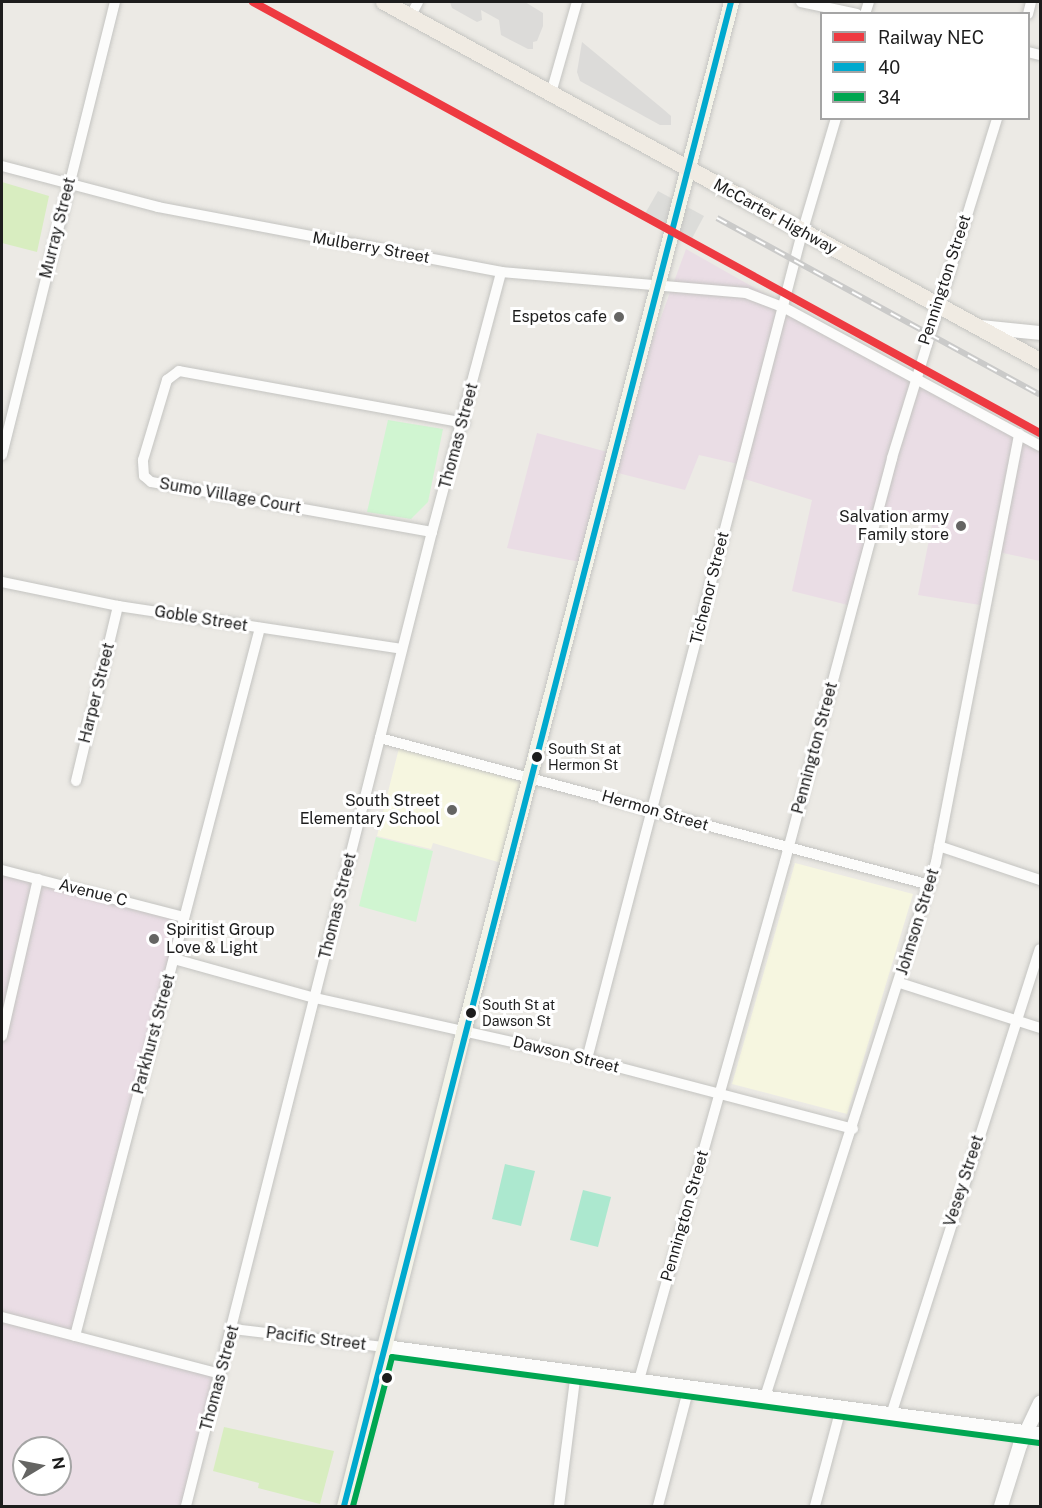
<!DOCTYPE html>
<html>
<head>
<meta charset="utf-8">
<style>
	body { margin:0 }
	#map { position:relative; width:1042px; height:1508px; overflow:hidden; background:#eceae5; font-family:"Public Sans",sans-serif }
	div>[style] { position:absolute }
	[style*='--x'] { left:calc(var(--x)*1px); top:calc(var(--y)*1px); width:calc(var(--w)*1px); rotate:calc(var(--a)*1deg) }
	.industrial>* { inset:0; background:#eadde5 }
	.education>* { inset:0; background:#f6f6e0 }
	.grass>* { inset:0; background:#d8edc0 }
	.park>* { inset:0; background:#d0f5d1 }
	.pitch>* { inset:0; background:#ace8cf }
	.parking>* { inset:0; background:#dcdbd9 }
	.pier>* { inset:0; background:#dcdcd9 }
	.roads { filter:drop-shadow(0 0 2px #c4c4c1) drop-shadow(0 0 2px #c4c4c1) }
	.minor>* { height:10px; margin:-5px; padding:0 5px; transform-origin:5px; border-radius:5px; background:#fcfcfb }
	.tertiary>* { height:14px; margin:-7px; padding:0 7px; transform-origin:7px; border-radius:7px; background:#fcfcfb }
	.secondary>* { height:15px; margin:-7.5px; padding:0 7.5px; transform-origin:7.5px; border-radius:7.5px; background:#f3f3e8 }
	.primary>* { height:16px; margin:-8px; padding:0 8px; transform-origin:8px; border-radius:8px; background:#f0ebe3 }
	.rail>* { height:6px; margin-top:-3px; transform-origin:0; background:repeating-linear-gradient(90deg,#fff 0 11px,#cacac9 0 22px); box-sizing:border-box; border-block:2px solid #cacac9 }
	.bus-1>* { height:6px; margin:-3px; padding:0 3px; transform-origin:3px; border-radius:3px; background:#00a9ce }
	.bus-2>* { height:6px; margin:-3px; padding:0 3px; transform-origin:3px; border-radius:3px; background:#00a651 }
	.rail-1>* { height:8px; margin:-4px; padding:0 4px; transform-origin:4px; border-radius:4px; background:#ee3a41 }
	.dots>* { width:16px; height:16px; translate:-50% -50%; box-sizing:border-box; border:3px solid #fff; border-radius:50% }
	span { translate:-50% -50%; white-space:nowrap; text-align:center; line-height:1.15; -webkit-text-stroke:6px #fff; paint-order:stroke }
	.bus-label { font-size:14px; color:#1d1d1d }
	.left { translate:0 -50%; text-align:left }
	.street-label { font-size:16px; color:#1d1d1d }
	.poi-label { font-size:16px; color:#1d1d1d }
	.right { translate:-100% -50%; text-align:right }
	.frame { position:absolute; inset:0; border:3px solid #1d1d1d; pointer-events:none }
	.legend { position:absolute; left:820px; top:12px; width:210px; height:108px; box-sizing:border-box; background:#fff; border:2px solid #a5a5a5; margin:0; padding:8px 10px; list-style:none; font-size:18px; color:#1d1d1d }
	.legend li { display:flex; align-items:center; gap:12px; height:30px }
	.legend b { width:30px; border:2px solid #a5a5a5 }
	.north { position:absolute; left:12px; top:1436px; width:60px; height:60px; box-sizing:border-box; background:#fff; border:2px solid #a5a5a5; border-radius:50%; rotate:80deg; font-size:16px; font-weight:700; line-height:24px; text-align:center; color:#1d1d1d }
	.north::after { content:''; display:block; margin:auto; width:21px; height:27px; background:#656563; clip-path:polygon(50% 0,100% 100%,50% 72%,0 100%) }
</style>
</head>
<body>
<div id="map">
	<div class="industrial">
		<div style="clip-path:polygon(686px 249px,1040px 450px,1040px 561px,989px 550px,980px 605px,918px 595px,933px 520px,876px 509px,848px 605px,792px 591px,812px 500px,735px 476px,738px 464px,699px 455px,685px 490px,606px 470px,580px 562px,507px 548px,537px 433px,611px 453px)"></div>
		<div style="clip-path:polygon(evenodd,2px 870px,184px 917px,75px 1336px,221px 1374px,184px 1506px,2px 1506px,2px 870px,24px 1448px,60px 1448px,60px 1484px,24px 1484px,24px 1448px)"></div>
	</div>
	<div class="education">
		<div style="clip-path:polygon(400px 744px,527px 784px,505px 864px,433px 843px,431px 849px,377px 836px)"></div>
		<div style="clip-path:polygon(795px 863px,913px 894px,847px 1114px,732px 1084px)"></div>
	</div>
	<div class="grass">
		<div style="clip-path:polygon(2px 182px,49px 196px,37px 252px,2px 243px)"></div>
		<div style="clip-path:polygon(224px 1427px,334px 1451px,320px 1504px,258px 1488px,259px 1483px,213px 1471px)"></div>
	</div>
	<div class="park">
		<div style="clip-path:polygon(388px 420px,443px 429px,428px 502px,411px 519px,367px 512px)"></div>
		<div style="clip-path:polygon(376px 837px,433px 851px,416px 922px,359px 906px)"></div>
	</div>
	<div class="pitch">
		<div style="clip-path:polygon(505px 1164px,535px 1171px,521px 1226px,492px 1219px)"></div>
		<div style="clip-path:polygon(583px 1190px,611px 1197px,598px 1247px,570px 1240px)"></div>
	</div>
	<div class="parking">
		<div style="clip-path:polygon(450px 2px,525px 2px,543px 13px,543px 26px,537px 41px,533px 42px,533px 49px,528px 49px,501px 35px,499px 20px,481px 10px,482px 20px,477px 22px,452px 8px)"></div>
		<div style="clip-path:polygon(582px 42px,663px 109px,671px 116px,671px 125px,660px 125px,580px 81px,577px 72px)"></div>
	</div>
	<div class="pier">
		<div style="clip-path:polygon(658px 191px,704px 216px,689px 244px,642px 219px)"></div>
	</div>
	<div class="roads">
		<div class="minor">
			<div style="--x:801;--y:2;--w:57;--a:12.1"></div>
			<div style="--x:865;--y:14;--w:13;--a:-72"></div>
			<div style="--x:1028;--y:14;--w:12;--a:-76"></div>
			<div style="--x:410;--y:17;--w:17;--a:-62"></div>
			<div style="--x:1028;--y:52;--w:12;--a:14"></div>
			<div style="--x:551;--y:93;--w:95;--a:-74.1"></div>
			<div style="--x:2;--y:166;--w:161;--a:14.7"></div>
			<div style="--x:158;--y:207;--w:349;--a:10.7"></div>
			<div style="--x:501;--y:272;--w:246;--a:4.9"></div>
			<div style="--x:746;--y:293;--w:40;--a:21"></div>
			<div style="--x:783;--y:307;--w:292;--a:28.4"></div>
			<div style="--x:2;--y:455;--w:467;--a:-76"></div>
			<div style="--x:432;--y:532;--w:285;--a:-169.9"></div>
			<div style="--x:151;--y:482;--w:9;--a:-139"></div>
			<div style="--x:144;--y:476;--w:16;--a:-94"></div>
			<div style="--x:143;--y:460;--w:84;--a:-73.3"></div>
			<div style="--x:167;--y:380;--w:15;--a:-37"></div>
			<div style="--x:179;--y:371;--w:290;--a:10.3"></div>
			<div style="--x:2;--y:582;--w:118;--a:11.7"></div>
			<div style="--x:118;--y:606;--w:287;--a:8.6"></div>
			<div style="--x:380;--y:738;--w:569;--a:14.96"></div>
			<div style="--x:76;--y:781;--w:180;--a:-76.5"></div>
			<div style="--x:939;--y:846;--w:107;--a:18.6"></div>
			<div style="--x:2;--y:870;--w:188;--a:14.5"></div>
			<div style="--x:174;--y:959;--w:146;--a:15.5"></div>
			<div style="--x:315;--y:998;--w:279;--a:12.6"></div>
			<div style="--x:587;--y:1059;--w:275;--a:14.7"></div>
			<div style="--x:900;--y:983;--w:147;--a:17.8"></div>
			<div style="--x:2;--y:1036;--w:161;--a:-77.1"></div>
			<div style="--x:587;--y:1059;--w:854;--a:-75.41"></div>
			<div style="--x:802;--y:233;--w:120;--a:-73.5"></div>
			<div style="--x:2;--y:1317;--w:226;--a:14.6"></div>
			<div style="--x:233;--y:1329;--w:153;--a:6.8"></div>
			<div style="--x:75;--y:1336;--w:732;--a:-75.36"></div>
			<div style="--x:639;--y:1380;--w:539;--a:-74.29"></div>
			<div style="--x:785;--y:861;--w:417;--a:-75.1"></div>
			<div style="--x:892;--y:458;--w:356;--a:-72.8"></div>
			<div style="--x:765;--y:1397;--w:562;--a:-72.27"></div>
			<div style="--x:936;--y:862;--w:436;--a:-79"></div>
			<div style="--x:891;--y:1415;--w:489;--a:-72.3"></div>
			<div style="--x:186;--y:1506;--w:1005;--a:-75.83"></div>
			<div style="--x:432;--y:532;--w:269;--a:-75.1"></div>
			<div style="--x:559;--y:1506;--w:136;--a:-82.8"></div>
			<div style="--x:658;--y:1506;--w:123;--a:-75.4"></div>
			<div style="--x:815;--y:1506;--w:101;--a:-75.1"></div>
		</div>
		<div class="tertiary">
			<div style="--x:980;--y:327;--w:60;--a:5.7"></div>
			<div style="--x:385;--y:1347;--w:661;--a:7.57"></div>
			<div style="--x:1001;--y:1506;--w:64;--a:-72.7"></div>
			<div style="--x:1020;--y:1445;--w:47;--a:-64.5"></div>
		</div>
		<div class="secondary">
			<div style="--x:344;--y:1506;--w:480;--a:-75.9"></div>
			<div style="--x:461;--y:1040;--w:1073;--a:-75.42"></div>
		</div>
		<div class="primary">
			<div style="--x:384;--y:2;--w:748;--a:28.69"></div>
		</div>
	</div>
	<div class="rail">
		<div style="--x:717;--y:218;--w:368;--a:28.7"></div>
	</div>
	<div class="bus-1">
		<div style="--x:344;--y:1506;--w:1553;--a:-75.57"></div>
	</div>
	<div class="bus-2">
		<div style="--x:353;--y:1506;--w:154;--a:-75.3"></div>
		<div style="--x:392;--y:1357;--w:653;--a:7.57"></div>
	</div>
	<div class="rail-1">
		<div style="--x:253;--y:2;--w:897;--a:28.71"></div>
	</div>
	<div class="dots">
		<div style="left:619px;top:317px;background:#656563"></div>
		<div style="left:961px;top:526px;background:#656563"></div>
		<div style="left:537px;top:757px;background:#1d1d1d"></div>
		<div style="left:452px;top:810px;background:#656563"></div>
		<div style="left:154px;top:939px;background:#656563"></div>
		<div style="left:471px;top:1013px;background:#1d1d1d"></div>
		<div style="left:387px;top:1378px;background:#1d1d1d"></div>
	</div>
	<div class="bus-label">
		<span class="left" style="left:548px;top:757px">South St at<br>Hermon St</span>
		<span class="left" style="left:482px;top:1013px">South St at<br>Dawson St</span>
	</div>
	<div class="street-label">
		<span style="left:775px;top:217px;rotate:29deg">McCarter Highway</span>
		<span style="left:58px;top:228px;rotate:-76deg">Murray Street</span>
		<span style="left:371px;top:248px;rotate:10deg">Mulberry Street</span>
		<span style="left:945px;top:280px;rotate:-72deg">Pennington Street</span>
		<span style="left:459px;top:436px;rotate:-75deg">Thomas Street</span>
		<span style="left:230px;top:496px;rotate:10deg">Sumo Village Court</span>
		<span style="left:710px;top:588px;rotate:-76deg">Tichenor Street</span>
		<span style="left:201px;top:619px;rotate:9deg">Goble Street</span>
		<span style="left:97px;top:693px;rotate:-76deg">Harper Street</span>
		<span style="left:815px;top:748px;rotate:-75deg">Pennington Street</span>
		<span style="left:655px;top:811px;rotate:16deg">Hermon Street</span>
		<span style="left:93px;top:893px;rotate:14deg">Avenue C</span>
		<span style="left:338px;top:906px;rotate:-76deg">Thomas Street</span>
		<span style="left:918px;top:922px;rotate:-73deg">Johnson Street</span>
		<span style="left:154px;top:1034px;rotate:-75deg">Parkhurst Street</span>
		<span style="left:566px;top:1055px;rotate:14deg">Dawson Street</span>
		<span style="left:964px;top:1181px;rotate:-72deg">Vesey Street</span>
		<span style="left:685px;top:1216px;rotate:-74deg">Pennington Street</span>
		<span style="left:316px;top:1339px;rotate:7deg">Pacific Street</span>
		<span style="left:220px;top:1378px;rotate:-75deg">Thomas Street</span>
	</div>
	<div class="poi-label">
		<span class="right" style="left:607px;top:317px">Espetos cafe</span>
		<span class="right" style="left:949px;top:526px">Salvation army<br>Family store</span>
		<span class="right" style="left:440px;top:810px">South Street<br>Elementary School</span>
		<span class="left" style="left:166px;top:939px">Spiritist Group<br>Love &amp; Light</span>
	</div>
	<div class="frame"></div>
	<ul class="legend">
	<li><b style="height:8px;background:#ee3a41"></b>Railway NEC</li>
	<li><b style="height:8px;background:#00a9ce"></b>40</li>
	<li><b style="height:8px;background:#00a651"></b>34</li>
	</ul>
	<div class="north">N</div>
</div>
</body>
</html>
